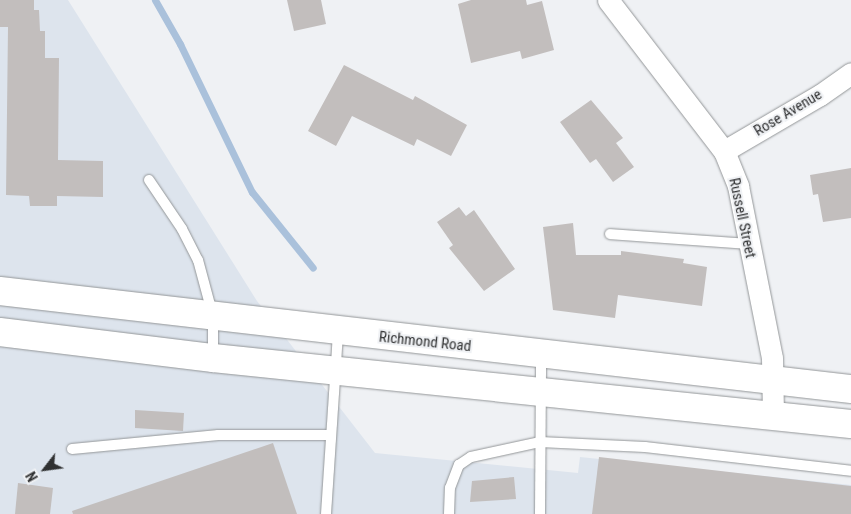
<!DOCTYPE html>
<html>
<head>
<meta charset="utf-8">
<style>
	body { margin:0 }
	#map { position:relative; width:851px; height:514px; overflow:hidden; background:#eff1f4; font-family:"Roboto Condensed",sans-serif }
	div>[style] { position:absolute }
	[style*='--x'] { left:calc(var(--x)*1px); top:calc(var(--y)*1px); width:calc(var(--w)*1px); rotate:calc(var(--a)*1deg) }
	.built>* { inset:0; background:#dde4ed }
	.stream>* { height:7px; margin:-3.5px; padding:0 3.5px; transform-origin:3.5px; border-radius:3.5px; background:#aac1db }
	.building>* { inset:0; background:#c2bebd }
	.roads { filter:drop-shadow(0 0 1px #939698) drop-shadow(0 0 1px #939698) }
	.lane>* { height:10px; margin:-5px; padding:0 5px; transform-origin:5px; border-radius:5px; background:#fff }
	.street>* { height:21px; margin:-10.5px; padding:0 10.5px; transform-origin:10.5px; border-radius:10.5px; background:#fff }
	.highway>* { height:28px; margin:-14px; padding:0 14px; transform-origin:14px; border-radius:14px; background:#fff }
	span { translate:-50% -50%; white-space:nowrap; text-align:center; line-height:1.15; -webkit-text-stroke:4px #eff1f4; paint-order:stroke }
	.street-label { font-size:15px; color:#303132 }
	.north { position:absolute; left:20px; top:444px; width:50px; height:50px; -webkit-text-stroke:4px #eff1f4; paint-order:stroke; rotate:240deg; font-size:14px; font-weight:700; line-height:20px; text-align:center; color:#303132 }
	.north::after { content:''; display:block; margin:auto; width:18px; height:22px; background:#303132; clip-path:polygon(50% 0,100% 100%,50% 72%,0 100%) }
</style>
</head>
<body>
<div id="map">
	<div class="built">
		<div style="clip-path:polygon(0 0,68px 0,257px 301px,375px 453px,578px 473px,580px 457px,851px 485px,851px 514px,0 514px)"></div>
	</div>
	<div class="stream">
		<div style="--x:155;--y:0;--w:51;--a:60.4"></div>
		<div style="--x:180;--y:44;--w:165;--a:64.1"></div>
		<div style="--x:252;--y:192;--w:97;--a:51.2"></div>
	</div>
	<div class="building">
		<div style="clip-path:polygon(0 0,34px 0,34px 10px,39px 10px,40px 31px,45px 31px,45px 58px,59px 58px,58px 160px,103px 161px,103px 197px,57px 196px,57px 206px,30px 206px,29px 196px,6px 195px,8px 27px,0 27px)"></div>
		<div style="clip-path:polygon(287px 0,321px 0,326px 24px,294px 31px)"></div>
		<div style="clip-path:polygon(471px 0,526px 0,527px 5px,542px 1px,554px 50px,522px 59px,520px 51px,471px 63px,458px 4px)"></div>
		<div style="clip-path:polygon(344px 65px,413px 100px,415px 96px,467px 125px,451px 156px,417px 139px,414px 146px,352px 116px,336px 146px,308px 131px)"></div>
		<div style="clip-path:polygon(591px 100px,623px 138px,616px 143px,634px 167px,613px 182px,596px 159px,590px 163px,560px 122px)"></div>
		<div style="clip-path:polygon(851px 168px,851px 218px,823px 222px,818px 194px,813px 195px,810px 175px)"></div>
		<div style="clip-path:polygon(459px 207px,466px 216px,474px 210px,515px 269px,484px 291px,449px 248px,453px 245px,437px 222px)"></div>
		<div style="clip-path:polygon(573px 223px,576px 255px,621px 255px,621px 251px,684px 259px,683px 263px,707px 267px,702px 306px,618px 295px,615px 318px,553px 310px,543px 227px)"></div>
		<div style="clip-path:polygon(135px 410px,184px 413px,183px 431px,135px 428px)"></div>
		<div style="clip-path:polygon(273px 443px,297px 514px,73px 514px,72px 511px)"></div>
		<div style="clip-path:polygon(599px 457px,851px 486px,851px 514px,592px 514px)"></div>
		<div style="clip-path:polygon(514px 477px,516px 499px,470px 502px,472px 481px)"></div>
		<div style="clip-path:polygon(18px 483px,53px 488px,50px 514px,15px 514px)"></div>
	</div>
	<div class="roads">
		<div class="lane">
			<div style="--x:149;--y:180;--w:59;--a:56"></div>
			<div style="--x:182;--y:229;--w:35;--a:63"></div>
			<div style="--x:198;--y:260;--w:58;--a:75"></div>
			<div style="--x:213;--y:316;--w:41;--a:90"></div>
			<div style="--x:610;--y:234;--w:138;--a:4.1"></div>
			<div style="--x:72;--y:449;--w:147;--a:-5.5"></div>
			<div style="--x:218;--y:435;--w:112;--a:0"></div>
			<div style="--x:326;--y:514;--w:182;--a:-86.2"></div>
			<div style="--x:449;--y:514;--w:26;--a:-88"></div>
			<div style="--x:450;--y:488;--w:25;--a:-69"></div>
			<div style="--x:459;--y:465;--w:14;--a:-34"></div>
			<div style="--x:471;--y:457;--w:71;--a:-12.3"></div>
			<div style="--x:540;--y:442;--w:105;--a:2.7"></div>
			<div style="--x:645;--y:447;--w:207;--a:6.6"></div>
			<div style="--x:540;--y:514;--w:159;--a:-89.6"></div>
		</div>
		<div class="street">
			<div style="--x:608;--y:0;--w:190;--a:52.5"></div>
			<div style="--x:724;--y:151;--w:38;--a:68"></div>
			<div style="--x:738;--y:186;--w:175;--a:78.8"></div>
			<div style="--x:772;--y:358;--w:56;--a:89"></div>
			<div style="--x:724;--y:151;--w:111;--a:-30.3"></div>
			<div style="--x:820;--y:95;--w:38;--a:-35"></div>
		</div>
		<div class="highway">
			<div style="--x:0;--y:291;--w:857;--a:6.57"></div>
			<div style="--x:0;--y:332;--w:215;--a:7"></div>
			<div style="--x:213;--y:358;--w:641;--a:5.91"></div>
		</div>
	</div>
	<div class="street-label">
		<span style="left:788px;top:113px;rotate:-31deg">Rose Avenue</span>
		<span style="left:742px;top:218px;rotate:78deg">Russell Street</span>
		<span style="left:425px;top:342px;rotate:6deg">Richmond Road</span>
	</div>
	<div class="north">N</div>
</div>
</body>
</html>
